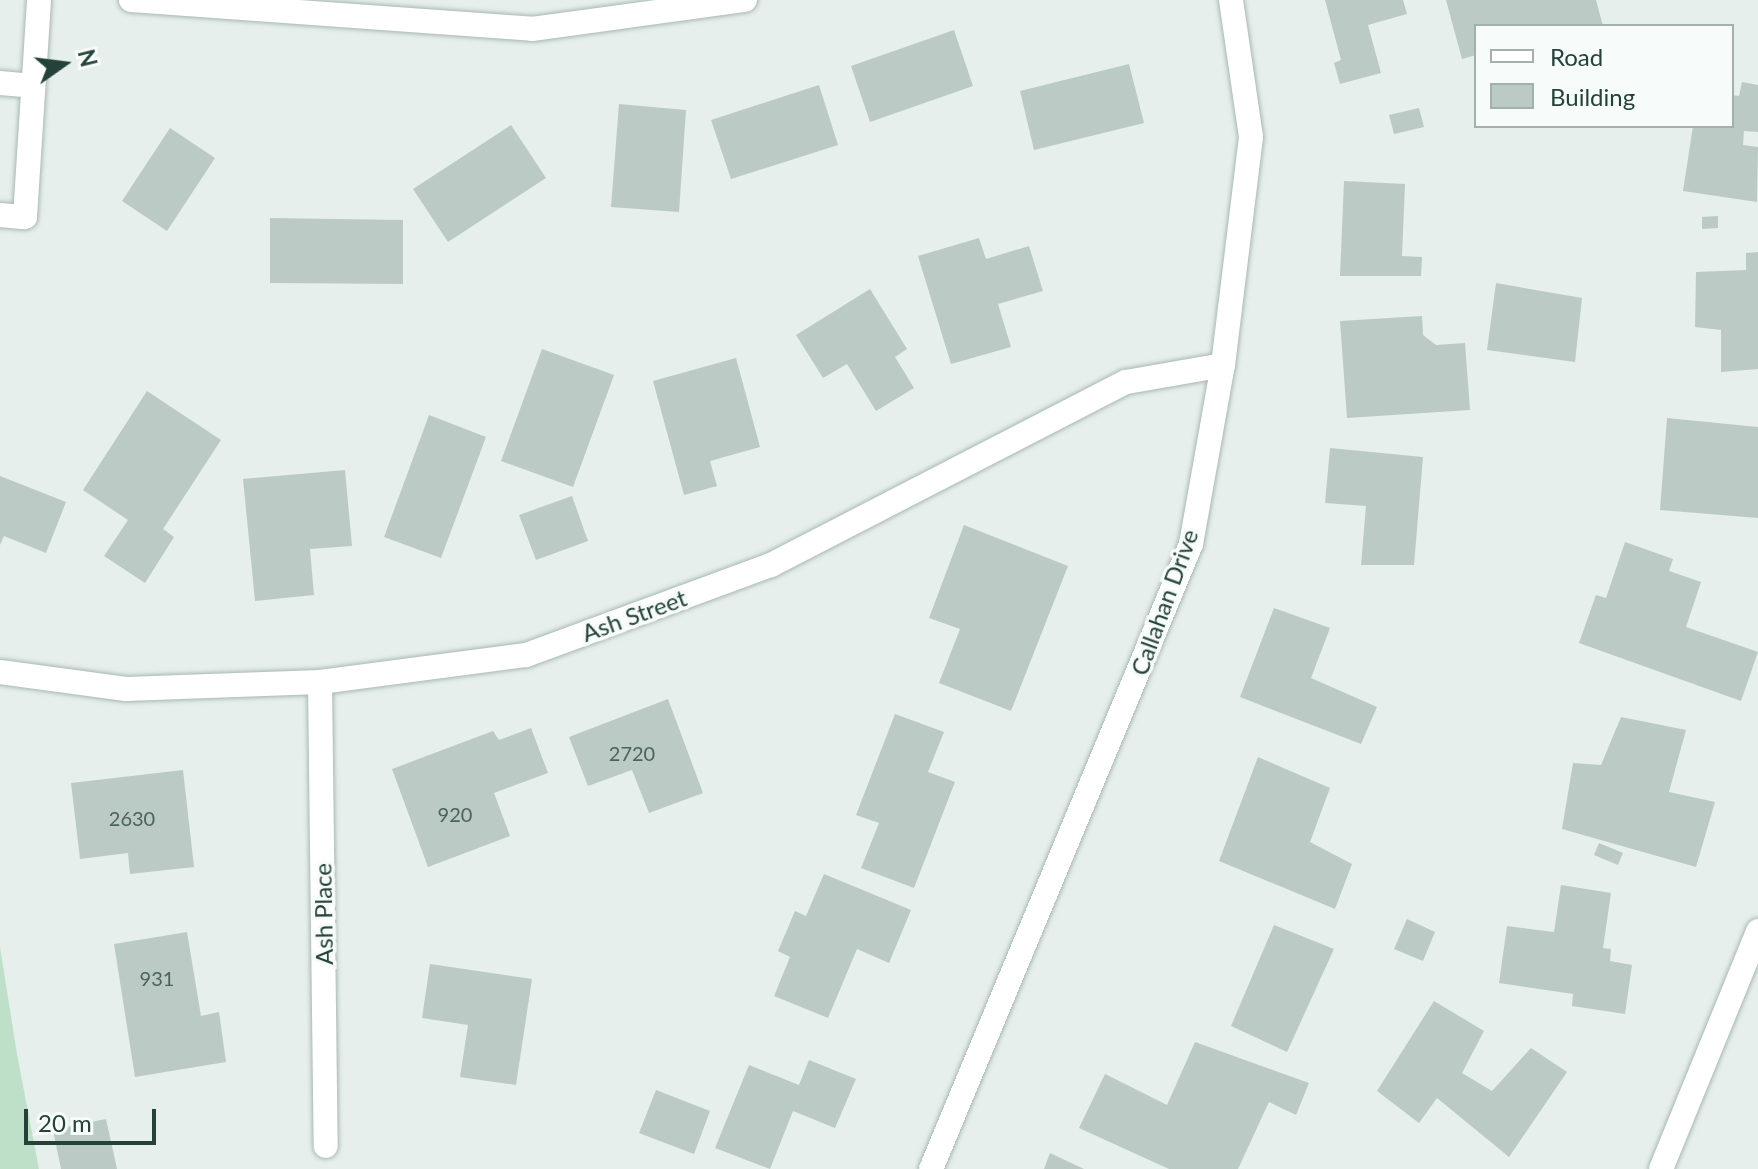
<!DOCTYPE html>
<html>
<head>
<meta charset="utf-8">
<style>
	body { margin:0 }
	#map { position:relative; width:1758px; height:1169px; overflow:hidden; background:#e6efeb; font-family:Lato,sans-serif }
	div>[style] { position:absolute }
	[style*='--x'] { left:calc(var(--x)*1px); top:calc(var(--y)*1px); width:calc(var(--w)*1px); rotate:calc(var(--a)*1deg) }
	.green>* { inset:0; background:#bfe0c8 }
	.building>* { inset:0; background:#bbcac4 }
	.roads { filter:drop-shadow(0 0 2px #a8b8b2) drop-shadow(0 0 2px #a8b8b2) }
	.lane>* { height:24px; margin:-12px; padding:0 12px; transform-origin:12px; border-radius:12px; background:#fff }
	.street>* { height:24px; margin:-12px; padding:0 12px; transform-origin:12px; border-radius:12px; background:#fff }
	.secondary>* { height:24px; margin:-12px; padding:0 12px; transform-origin:12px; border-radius:12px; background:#fff }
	span { translate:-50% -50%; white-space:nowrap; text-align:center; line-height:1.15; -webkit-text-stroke:7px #f7fbf9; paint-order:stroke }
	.number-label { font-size:20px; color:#4a645c }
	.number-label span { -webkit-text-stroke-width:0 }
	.street-label { font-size:24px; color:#24423a }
	.legend { position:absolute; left:1474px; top:24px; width:260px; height:104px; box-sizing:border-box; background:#f7fbf9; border:2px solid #a3b1ad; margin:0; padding:10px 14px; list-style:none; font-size:24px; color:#24423a }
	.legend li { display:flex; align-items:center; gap:16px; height:40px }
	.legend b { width:40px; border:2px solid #a3b1ad }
	.north { position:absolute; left:24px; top:24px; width:80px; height:80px; -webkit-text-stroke:6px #f7fbf9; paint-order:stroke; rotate:76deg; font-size:22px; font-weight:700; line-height:32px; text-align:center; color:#24423a }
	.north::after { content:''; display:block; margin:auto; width:28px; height:36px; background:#24423a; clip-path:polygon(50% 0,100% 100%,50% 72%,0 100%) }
	.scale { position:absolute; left:24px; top:1109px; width:132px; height:36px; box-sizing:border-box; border:4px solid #24423a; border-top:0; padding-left:10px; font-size:24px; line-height:28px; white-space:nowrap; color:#24423a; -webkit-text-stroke:6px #f7fbf9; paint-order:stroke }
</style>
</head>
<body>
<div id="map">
	<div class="green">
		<div style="clip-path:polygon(0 947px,17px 1054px,39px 1169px,0 1169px)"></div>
	</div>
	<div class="building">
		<div style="clip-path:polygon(1325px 0,1403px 0,1407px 14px,1368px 25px,1381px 73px,1340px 84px,1334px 63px,1341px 60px)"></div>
		<div style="clip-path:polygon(1446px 0,1596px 0,1603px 26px,1476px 26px,1476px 55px,1462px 59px)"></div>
		<div style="clip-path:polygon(954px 30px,973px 86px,870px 122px,851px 66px)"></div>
		<div style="clip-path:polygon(1129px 64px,1144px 123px,1034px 150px,1020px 91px)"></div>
		<div style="clip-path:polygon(1742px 82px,1758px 85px,1758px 132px,1744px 131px,1743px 145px,1758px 147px,1757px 202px,1683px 191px,1693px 126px,1732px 126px,1732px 95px,1739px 96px)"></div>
		<div style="clip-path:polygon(819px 85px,838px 145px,731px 179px,711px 120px)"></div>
		<div style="clip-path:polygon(619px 104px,686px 110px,679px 212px,611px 207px)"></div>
		<div style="clip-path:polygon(1419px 108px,1424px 127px,1394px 134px,1389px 115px)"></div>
		<div style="clip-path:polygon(511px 125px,546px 178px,448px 242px,413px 189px)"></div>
		<div style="clip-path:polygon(170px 128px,215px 158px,167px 231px,122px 201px)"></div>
		<div style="clip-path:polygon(1344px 181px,1405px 184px,1402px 256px,1422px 257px,1421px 276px,1340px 276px)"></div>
		<div style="clip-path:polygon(1718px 216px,1718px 228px,1702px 229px,1702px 217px)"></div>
		<div style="clip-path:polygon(270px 218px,403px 220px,403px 284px,270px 283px)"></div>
		<div style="clip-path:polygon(979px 238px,986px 259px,1029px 246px,1043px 291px,998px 304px,1011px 347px,951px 364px,918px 256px)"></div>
		<div style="clip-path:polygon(1758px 252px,1758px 369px,1721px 372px,1721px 330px,1695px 327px,1696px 272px,1746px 270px,1746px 253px)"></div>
		<div style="clip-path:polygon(1496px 283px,1582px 298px,1575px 362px,1487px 350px)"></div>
		<div style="clip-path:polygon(870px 289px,907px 349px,895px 357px,914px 388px,876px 411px,847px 364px,823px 378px,796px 335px)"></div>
		<div style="clip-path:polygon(1422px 316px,1423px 335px,1436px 345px,1465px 343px,1470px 410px,1347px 418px,1340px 321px)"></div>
		<div style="clip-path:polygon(542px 349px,614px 375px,573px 487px,501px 461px)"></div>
		<div style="clip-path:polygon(736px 358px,760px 447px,710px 461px,717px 486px,684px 495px,653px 381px)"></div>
		<div style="clip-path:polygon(147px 391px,221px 440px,163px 529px,174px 537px,145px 583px,104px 556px,128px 520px,83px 490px)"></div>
		<div style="clip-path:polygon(429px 415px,486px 437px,441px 558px,384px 537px)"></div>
		<div style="clip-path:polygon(1667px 418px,1758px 427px,1758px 518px,1660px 510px)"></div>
		<div style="clip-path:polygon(1330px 448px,1423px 457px,1414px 565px,1361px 565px,1366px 506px,1325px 503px)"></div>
		<div style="clip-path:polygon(345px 470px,352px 546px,310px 549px,314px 595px,255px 601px,243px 479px)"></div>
		<div style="clip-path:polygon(0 476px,66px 502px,46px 553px,4px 536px,0 545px)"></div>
		<div style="clip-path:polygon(572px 496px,588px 541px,536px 560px,519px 515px)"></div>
		<div style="clip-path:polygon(964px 525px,1068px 566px,1011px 711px,939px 683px,960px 629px,929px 618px)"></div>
		<div style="clip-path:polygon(1625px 542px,1673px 559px,1669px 571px,1701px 582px,1686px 627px,1758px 652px,1741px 701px,1579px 643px,1596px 595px,1606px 598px)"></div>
		<div style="clip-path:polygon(1274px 608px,1330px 628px,1311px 678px,1377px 707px,1361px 744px,1240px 697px)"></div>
		<div style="clip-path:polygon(668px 699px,703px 793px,649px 813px,632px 770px,588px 786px,569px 737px)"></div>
		<div style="clip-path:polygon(895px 714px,944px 732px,928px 772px,955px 782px,914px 888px,861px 868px,879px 823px,856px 815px)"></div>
		<div style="clip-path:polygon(1621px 717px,1686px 730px,1669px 792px,1715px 802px,1696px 867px,1562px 829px,1573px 763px,1601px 765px)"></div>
		<div style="clip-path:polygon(531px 728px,548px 773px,494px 793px,510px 836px,428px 867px,392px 769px,493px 731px,499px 740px)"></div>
		<div style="clip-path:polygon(1258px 757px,1330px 788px,1310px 842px,1352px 864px,1335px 909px,1219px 861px)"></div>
		<div style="clip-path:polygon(183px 770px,194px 867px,130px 874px,128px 853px,80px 859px,71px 783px)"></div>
		<div style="clip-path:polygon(1599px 843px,1623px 853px,1618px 865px,1594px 855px)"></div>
		<div style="clip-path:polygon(824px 874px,911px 910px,889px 963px,857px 949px,828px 1018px,774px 996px,790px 957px,778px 951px,795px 911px,806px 916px)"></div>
		<div style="clip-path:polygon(1561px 885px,1611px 893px,1603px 948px,1611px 949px,1610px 961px,1632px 965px,1625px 1014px,1572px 1006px,1573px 994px,1499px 983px,1507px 926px,1554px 932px)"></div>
		<div style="clip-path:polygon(1407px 919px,1435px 932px,1423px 961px,1394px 949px)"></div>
		<div style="clip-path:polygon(1274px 925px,1334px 949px,1287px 1052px,1231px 1026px)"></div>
		<div style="clip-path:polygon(187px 932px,201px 1016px,219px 1012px,226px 1062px,135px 1077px,114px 944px)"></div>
		<div style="clip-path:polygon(430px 964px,532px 979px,516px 1085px,460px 1077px,468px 1025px,422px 1018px)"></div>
		<div style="clip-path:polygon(1434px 1001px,1484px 1031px,1462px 1073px,1492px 1091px,1531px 1048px,1567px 1072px,1509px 1157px,1437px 1098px,1419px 1123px,1377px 1091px)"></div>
		<div style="clip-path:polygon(1195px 1042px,1309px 1083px,1296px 1115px,1269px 1102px,1238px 1169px,1169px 1169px,1079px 1128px,1105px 1074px,1167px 1105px)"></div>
		<div style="clip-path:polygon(809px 1060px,856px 1079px,835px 1128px,793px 1111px,770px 1169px,715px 1148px,749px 1065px,799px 1085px)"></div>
		<div style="clip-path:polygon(656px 1090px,710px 1111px,694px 1154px,639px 1133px)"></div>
		<div style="clip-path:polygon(106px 1119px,117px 1169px,61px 1169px,53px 1130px)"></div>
		<div style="clip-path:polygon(1050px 1153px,1084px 1169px,1044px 1169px)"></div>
	</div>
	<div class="roads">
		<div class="lane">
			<div style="--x:0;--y:83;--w:33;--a:5"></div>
			<div style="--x:0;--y:215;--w:25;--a:5"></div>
			<div style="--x:25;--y:217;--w:217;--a:-86.3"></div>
		</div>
		<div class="street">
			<div style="--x:0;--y:672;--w:127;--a:7.7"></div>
			<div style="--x:126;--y:689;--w:194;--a:-2.1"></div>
			<div style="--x:320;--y:682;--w:208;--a:-7.5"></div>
			<div style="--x:526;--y:655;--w:261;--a:-20.2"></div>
			<div style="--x:771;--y:565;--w:399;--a:-27.3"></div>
			<div style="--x:1126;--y:382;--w:98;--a:-9.9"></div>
			<div style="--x:320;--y:682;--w:464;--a:89.3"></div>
			<div style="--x:1661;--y:1169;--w:257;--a:-67.8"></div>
		</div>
		<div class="secondary">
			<div style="--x:131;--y:0;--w:402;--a:4.1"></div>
			<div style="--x:532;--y:29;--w:215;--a:-7.8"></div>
			<div style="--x:931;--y:1169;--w:677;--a:-67.41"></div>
			<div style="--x:1191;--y:544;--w:182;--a:-79.9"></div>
			<div style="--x:1223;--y:365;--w:230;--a:-83"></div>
			<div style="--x:1251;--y:137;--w:138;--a:-98.3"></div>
		</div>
	</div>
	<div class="number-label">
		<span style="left:632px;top:753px">2720</span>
		<span style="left:455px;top:814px">920</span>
		<span style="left:132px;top:818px">2630</span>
		<span style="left:157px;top:978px">931</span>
	</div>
	<div class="street-label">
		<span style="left:1164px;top:602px;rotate:-70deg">Callahan Drive</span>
		<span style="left:634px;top:615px;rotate:-20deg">Ash Street</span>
		<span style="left:323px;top:914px;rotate:-91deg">Ash Place</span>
	</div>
	<ul class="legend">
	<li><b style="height:10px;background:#fff"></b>Road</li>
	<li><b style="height:22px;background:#bbcac4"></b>Building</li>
	</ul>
	<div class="north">N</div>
	<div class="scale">20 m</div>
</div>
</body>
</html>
